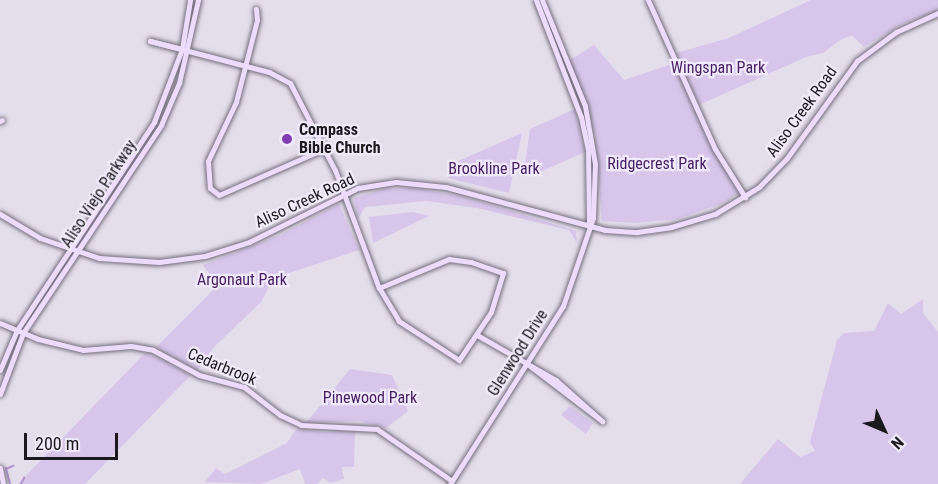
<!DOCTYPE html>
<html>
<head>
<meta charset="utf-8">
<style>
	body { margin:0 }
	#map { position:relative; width:938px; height:484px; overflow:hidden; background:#e4ddec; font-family:"Roboto Condensed",sans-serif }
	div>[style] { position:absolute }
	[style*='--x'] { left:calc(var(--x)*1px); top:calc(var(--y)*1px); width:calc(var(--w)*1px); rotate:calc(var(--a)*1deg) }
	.green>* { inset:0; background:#d7c6ea }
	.stream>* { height:1.5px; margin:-0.75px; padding:0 0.75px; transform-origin:0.75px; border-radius:0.75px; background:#b094cc }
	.roads { filter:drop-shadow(0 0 2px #756e7c) drop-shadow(0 0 2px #756e7c) }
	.secondary>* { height:5px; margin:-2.5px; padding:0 2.5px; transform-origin:2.5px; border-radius:2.5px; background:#ecdbfb }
	.dots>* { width:16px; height:16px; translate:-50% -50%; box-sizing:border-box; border:3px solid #f1eafa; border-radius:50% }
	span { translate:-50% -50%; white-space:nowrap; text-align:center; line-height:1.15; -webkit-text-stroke:4.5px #f1eafa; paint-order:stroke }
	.park-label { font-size:16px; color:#472163 }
	.street-label { font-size:16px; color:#1b181e }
	.poi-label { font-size:16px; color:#1b181e; font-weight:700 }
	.left { translate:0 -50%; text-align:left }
	.north { position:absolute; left:854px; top:400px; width:60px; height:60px; -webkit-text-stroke:4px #f1eafa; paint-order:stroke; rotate:134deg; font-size:16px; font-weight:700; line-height:24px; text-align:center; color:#1b181e }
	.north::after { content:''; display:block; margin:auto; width:21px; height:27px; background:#1b181e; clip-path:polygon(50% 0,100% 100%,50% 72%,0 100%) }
	.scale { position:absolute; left:24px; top:433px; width:94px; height:27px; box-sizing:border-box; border:3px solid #1b181e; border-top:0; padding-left:8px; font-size:18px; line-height:21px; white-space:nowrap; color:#1b181e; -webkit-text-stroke:4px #f1eafa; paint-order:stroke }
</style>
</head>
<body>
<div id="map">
	<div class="green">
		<div style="clip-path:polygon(811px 0,938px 0,938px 11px,902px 24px,864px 47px,852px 35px,840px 40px,823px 53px,806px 57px,699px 105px,676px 53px,729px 38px)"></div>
		<div style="clip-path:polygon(594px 45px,624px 80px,675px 63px,714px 150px,739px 193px,723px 203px,678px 219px,636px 223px,602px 221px,595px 136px,570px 60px)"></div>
		<div style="clip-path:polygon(575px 109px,585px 152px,531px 176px,524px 172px,530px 129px)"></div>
		<div style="clip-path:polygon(522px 133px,509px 193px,448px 178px,454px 163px)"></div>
		<div style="clip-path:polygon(413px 188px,462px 196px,576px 231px,577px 243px,569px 230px,477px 208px,426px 201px,365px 207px,358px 219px,354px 198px,383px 189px)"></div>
		<div style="clip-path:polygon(339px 204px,359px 250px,286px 274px,271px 283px,261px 302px,215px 346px,197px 371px,156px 347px,212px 291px,215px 282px,203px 265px,278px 236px)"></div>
		<div style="clip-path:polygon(413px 212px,429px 216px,373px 243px,369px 217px)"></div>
		<div style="clip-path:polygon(923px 299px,923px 313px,938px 332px,938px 484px,740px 484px,778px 439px,800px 457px,815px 451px,810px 442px,837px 340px,844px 333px,874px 331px,888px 303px,901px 314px)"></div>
		<div style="clip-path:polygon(146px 352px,191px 375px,85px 484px,18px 484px)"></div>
		<div style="clip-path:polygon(350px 369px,392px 375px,408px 411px,386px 428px,359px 421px,306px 423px)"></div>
		<div style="clip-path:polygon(570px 406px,593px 423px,586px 434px,561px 415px)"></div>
		<div style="clip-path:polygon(297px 428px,321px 432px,355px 431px,354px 467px,342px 467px,344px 479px,330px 483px,323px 478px,317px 484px,305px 484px,300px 469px,261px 484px,205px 482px,216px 468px,225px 474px,287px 443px)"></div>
	</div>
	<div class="stream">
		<div style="--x:10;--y:484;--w:16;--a:-105"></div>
		<div style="--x:6;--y:469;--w:8;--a:-23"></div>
		<div style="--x:21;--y:484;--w:7;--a:-63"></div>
	</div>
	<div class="roads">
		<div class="secondary">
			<div style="--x:536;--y:0;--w:125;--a:69"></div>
			<div style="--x:581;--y:117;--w:35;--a:78"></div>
			<div style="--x:588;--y:151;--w:75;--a:89.2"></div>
			<div style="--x:648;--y:0;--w:163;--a:65.8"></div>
			<div style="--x:715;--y:149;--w:57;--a:58"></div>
			<div style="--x:256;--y:9;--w:11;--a:85"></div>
			<div style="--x:257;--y:20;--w:85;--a:104.4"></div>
			<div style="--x:236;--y:102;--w:65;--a:115.4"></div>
			<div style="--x:208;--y:161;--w:27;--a:86"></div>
			<div style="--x:210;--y:188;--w:11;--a:38"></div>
			<div style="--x:219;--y:195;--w:115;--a:-23.7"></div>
			<div style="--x:150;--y:41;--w:123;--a:14.6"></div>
			<div style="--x:269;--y:72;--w:24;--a:28"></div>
			<div style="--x:290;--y:83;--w:98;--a:62.7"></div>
			<div style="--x:335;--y:170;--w:126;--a:69.6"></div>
			<div style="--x:379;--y:288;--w:76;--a:-22.5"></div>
			<div style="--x:449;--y:259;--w:22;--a:8"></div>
			<div style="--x:471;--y:262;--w:34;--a:19"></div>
			<div style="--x:503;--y:273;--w:41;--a:107.1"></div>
			<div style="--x:491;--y:312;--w:58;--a:123.7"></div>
			<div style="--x:459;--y:360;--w:72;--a:-147"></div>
			<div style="--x:399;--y:321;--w:39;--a:-121"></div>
			<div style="--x:150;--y:41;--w:33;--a:14"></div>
			<div style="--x:0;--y:121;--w:2;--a:-27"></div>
			<div style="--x:0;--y:214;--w:47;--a:31"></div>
			<div style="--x:40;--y:238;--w:62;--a:18.7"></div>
			<div style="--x:99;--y:258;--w:60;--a:3.8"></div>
			<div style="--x:159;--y:262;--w:46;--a:-7.4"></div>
			<div style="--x:205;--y:256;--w:46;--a:-17.7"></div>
			<div style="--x:249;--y:242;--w:122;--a:-26.4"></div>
			<div style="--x:358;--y:188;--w:38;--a:-9"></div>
			<div style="--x:396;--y:182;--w:50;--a:5.7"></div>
			<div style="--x:446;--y:187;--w:165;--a:15.1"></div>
			<div style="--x:605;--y:230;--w:32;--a:4"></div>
			<div style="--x:637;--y:232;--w:34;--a:-8"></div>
			<div style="--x:671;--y:227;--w:46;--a:-16.5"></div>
			<div style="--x:715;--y:214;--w:52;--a:-31.5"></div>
			<div style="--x:759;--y:187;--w:40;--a:-46"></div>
			<div style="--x:787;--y:158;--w:120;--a:-54.2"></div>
			<div style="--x:857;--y:61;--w:49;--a:-36.6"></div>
			<div style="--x:896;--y:32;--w:46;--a:-24.3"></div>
			<div style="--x:0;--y:323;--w:41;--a:22.8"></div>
			<div style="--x:38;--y:339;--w:46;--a:13.7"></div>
			<div style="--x:83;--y:350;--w:48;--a:-4.8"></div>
			<div style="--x:131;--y:346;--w:22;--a:10"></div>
			<div style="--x:153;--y:350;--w:52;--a:28.5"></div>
			<div style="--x:199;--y:375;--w:47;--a:14.9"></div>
			<div style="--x:244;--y:387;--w:46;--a:37.9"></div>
			<div style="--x:280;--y:415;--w:23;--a:25"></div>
			<div style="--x:301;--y:425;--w:76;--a:3"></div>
			<div style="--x:377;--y:429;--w:91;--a:34.7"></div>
			<div style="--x:477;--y:335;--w:91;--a:29.7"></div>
			<div style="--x:556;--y:380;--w:62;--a:41.7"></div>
			<div style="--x:526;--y:363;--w:96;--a:37.3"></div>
			<div style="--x:0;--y:370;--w:43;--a:-67"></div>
			<div style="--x:17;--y:330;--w:249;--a:-56.6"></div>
			<div style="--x:154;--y:122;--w:78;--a:-69"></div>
			<div style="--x:182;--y:49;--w:50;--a:-80.7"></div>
			<div style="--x:0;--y:394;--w:65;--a:-69.3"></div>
			<div style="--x:23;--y:333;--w:250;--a:-56.4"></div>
			<div style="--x:161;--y:125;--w:46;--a:-66.8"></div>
			<div style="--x:179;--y:83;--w:85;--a:-77.1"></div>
			<div style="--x:0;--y:468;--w:16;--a:79"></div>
			<div style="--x:450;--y:484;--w:211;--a:-57.6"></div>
			<div style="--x:563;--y:306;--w:93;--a:-71.2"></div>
			<div style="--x:593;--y:218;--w:54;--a:-87.9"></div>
			<div style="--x:595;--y:164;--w:59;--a:-99.8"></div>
			<div style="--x:585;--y:106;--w:114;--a:-112.1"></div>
		</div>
	</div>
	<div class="dots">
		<div style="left:287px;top:139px;background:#813eb2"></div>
	</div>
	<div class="park-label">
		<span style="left:718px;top:68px">Wingspan Park</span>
		<span style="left:657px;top:164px">Ridgecrest Park</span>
		<span style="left:494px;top:169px">Brookline Park</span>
		<span style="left:242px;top:280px">Argonaut Park</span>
		<span style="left:370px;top:398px">Pinewood Park</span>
	</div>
	<div class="street-label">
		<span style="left:802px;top:112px;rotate:-54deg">Aliso Creek Road</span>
		<span style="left:99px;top:194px;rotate:-57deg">Aliso Viejo Parkway</span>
		<span style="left:305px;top:201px;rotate:-25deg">Aliso Creek Road</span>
		<span style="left:518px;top:353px;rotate:-58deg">Glenwood Drive</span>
		<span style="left:222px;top:367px;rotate:22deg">Cedarbrook</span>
	</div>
	<div class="poi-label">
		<span class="left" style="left:299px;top:139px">Compass<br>Bible Church</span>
	</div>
	<div class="north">N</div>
	<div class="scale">200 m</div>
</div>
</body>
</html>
